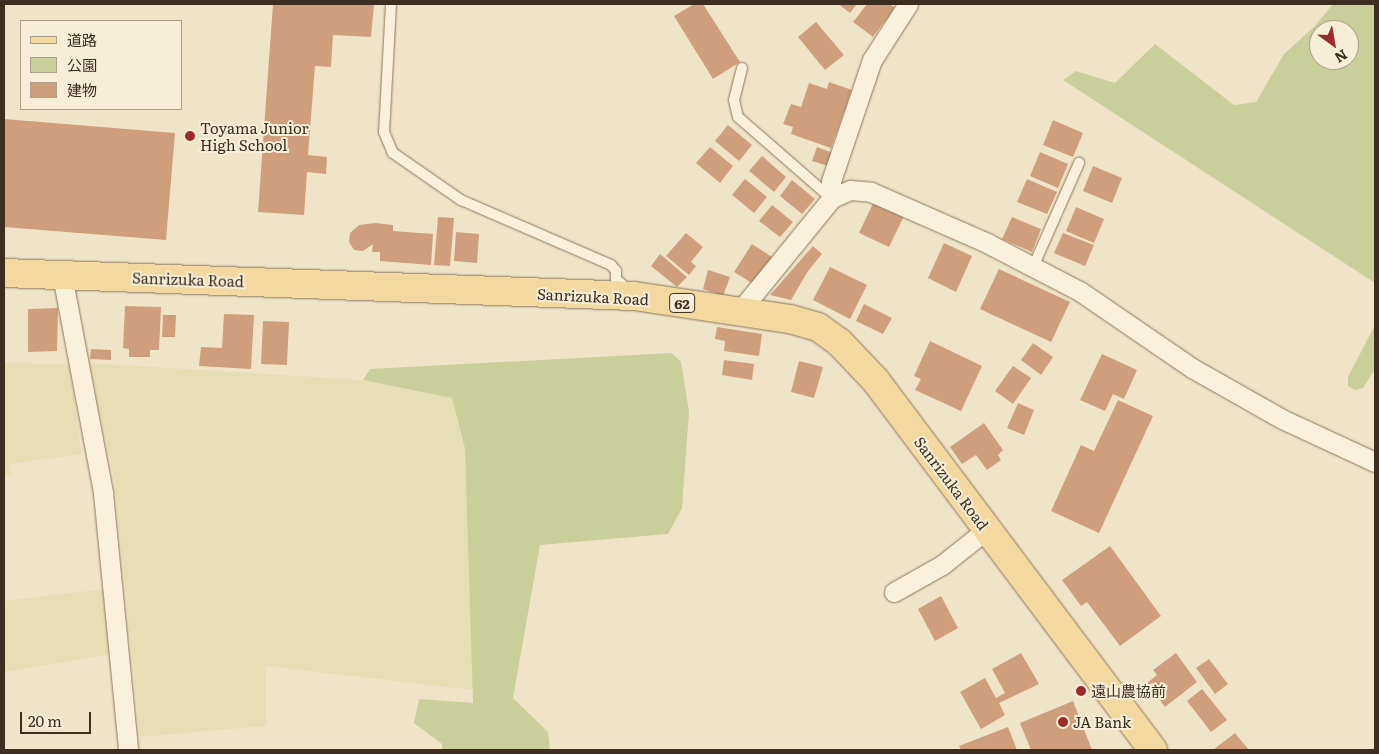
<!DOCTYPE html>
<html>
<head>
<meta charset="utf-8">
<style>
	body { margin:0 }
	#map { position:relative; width:1379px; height:754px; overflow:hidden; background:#f0e4c8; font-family:Literata,"Noto Sans JP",serif }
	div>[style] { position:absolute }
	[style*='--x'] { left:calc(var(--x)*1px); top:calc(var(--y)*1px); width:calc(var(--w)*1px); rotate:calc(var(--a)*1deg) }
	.farmland>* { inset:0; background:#e6deb5 }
	.green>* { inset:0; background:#c9cf9b }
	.building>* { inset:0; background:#cf9f7d }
	.roads { filter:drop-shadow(0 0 1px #8d765c) drop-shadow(0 0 1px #8d765c) }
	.lane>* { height:10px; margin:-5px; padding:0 5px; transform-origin:5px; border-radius:5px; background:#faf1dc }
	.street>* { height:19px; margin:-9.5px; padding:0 9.5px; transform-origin:9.5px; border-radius:9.5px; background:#faf1dc }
	.primary>* { height:28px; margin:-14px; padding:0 14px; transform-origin:14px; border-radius:14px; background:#f3d9a0 }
	.dots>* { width:14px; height:14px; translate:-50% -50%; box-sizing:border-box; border:2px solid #f7eed8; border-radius:50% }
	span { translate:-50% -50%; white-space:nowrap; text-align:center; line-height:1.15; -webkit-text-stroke:4px #f7eed8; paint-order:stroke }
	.shield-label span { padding:1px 4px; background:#f7eed8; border:1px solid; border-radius:4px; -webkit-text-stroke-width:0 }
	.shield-label { font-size:14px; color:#3d2e20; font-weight:700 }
	.poi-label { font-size:15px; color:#3d2e20 }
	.left { translate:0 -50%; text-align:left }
	.street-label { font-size:15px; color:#3d2e20 }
	.frame { position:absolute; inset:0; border:5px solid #3d2e20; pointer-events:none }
	.legend { position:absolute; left:20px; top:20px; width:162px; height:90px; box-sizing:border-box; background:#f7eed8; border:1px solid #ada18e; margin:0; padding:6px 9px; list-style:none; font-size:15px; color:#3d2e20 }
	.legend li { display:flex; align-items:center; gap:10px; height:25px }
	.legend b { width:25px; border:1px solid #ada18e }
	.north { position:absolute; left:1309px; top:20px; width:50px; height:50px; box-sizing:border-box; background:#f7eed8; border:1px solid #ada18e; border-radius:50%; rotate:148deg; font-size:14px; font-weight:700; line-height:20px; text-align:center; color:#3d2e20 }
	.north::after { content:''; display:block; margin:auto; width:18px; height:22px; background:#9e2a2b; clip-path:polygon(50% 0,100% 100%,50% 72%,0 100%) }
	.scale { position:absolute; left:20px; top:712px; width:71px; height:22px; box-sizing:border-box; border:2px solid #3d2e20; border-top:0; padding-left:6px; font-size:15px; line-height:18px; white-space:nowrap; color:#3d2e20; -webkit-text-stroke:4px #f7eed8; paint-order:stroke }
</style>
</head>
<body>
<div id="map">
	<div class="farmland">
		<div style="clip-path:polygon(4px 362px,69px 365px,82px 454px,10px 464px,12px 475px,4px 476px)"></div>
		<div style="clip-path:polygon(89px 363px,363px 380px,452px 398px,465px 450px,473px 690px,266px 666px,266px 726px,140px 737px,114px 477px)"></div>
		<div style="clip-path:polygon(104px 589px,110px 654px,4px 672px,4px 601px)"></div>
	</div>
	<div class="green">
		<div style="clip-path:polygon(evenodd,1333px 4px,1375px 4px,1375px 283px,1063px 80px,1076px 71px,1115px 83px,1155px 44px,1234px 105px,1256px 102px,1284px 54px,1315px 26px,1333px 4px,1319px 30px,1349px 30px,1349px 60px,1319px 60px,1319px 30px)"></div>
		<div style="clip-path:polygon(1375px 325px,1375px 369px,1363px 388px,1355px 390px,1348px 386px,1348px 377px)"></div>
		<div style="clip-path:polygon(672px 353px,681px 362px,689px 412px,682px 508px,668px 534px,540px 545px,513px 698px,548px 732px,550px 750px,442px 750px,442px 744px,414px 723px,419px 699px,473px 703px,465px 449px,452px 398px,363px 380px,370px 369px)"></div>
	</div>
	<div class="building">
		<div style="clip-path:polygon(273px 4px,374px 4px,371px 37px,333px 35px,331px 67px,315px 66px,308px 155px,327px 157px,326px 174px,307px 172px,304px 215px,258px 212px)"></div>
		<div style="clip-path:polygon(694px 4px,703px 4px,740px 62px,713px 79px,674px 16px)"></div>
		<div style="clip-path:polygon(838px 4px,857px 4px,850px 13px)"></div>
		<div style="clip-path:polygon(867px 4px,890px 4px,895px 8px,873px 37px,853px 22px)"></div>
		<div style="clip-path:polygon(816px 22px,844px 55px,825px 70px,798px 37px)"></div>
		<div style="clip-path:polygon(829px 82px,852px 90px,831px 148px,791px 134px,793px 127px,783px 124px,791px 104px,801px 107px,809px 83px,827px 89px)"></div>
		<div style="clip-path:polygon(4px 119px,175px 133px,166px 240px,4px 227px)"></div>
		<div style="clip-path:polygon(1053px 120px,1083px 133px,1073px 157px,1043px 145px)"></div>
		<div style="clip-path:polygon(728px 125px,752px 145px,739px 161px,715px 141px)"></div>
		<div style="clip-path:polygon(710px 147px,733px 166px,720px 183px,696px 163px)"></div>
		<div style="clip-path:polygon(817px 147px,836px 154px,831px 167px,812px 161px)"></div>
		<div style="clip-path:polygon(1040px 152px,1068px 164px,1058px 188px,1030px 176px)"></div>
		<div style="clip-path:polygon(762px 156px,786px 177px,774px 192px,749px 171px)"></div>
		<div style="clip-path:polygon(1093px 166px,1122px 178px,1112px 203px,1083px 191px)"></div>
		<div style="clip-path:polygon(745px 179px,767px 197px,754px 213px,732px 195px)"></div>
		<div style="clip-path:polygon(1027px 179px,1057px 192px,1047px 214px,1017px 202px)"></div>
		<div style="clip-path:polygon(792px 180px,815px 199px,802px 214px,780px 196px)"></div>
		<div style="clip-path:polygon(874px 201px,904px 216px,889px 247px,859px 233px)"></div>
		<div style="clip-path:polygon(772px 205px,793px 222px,780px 237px,759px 221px)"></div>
		<div style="clip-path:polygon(1076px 207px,1104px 219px,1094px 243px,1066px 231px)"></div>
		<div style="clip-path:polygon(438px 217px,454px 218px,450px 266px,434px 265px)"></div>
		<div style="clip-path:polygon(1012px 217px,1041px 229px,1032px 252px,1002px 239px)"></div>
		<div style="clip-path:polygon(375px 223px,393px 225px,393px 231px,433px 234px,431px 265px,380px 261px,380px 252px,372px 252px,373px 244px,363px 251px,354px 250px,349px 242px,350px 233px,359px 225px)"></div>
		<div style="clip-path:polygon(456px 232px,479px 234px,477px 263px,454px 261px)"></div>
		<div style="clip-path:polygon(686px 233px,703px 247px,691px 262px,696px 266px,689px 275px,666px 256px)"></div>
		<div style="clip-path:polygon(1063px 233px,1094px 245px,1085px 266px,1054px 253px)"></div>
		<div style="clip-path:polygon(944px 243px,972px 256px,956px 292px,928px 278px)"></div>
		<div style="clip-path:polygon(752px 244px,772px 257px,755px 285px,734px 272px)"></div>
		<div style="clip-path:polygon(813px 246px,822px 254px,808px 271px,791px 300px,770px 295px)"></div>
		<div style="clip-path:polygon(660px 254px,687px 277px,677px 287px,651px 266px)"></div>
		<div style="clip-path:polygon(830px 267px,867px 285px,850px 319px,813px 300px)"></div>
		<div style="clip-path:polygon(999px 269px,1070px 302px,1051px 342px,980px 309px)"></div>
		<div style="clip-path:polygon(708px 270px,730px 277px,723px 296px,703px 289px)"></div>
		<div style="clip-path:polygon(864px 304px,892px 318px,883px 334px,856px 321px)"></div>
		<div style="clip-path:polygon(125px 306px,161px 307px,159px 350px,150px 350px,150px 357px,129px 357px,129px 349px,123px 348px)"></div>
		<div style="clip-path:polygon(58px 308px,57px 351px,28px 352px,28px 309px)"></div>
		<div style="clip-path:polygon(224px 314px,254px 315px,251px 369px,199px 366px,201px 347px,222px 348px)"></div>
		<div style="clip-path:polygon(163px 315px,176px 315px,175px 337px,162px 337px)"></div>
		<div style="clip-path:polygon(263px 321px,289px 322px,287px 365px,261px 364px)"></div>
		<div style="clip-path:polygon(717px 327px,762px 334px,759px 356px,724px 351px,725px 341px,715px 339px)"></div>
		<div style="clip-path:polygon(930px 341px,982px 366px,961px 411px,915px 390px,921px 379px,914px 376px)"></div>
		<div style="clip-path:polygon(1033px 343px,1053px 357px,1041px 375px,1021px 360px)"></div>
		<div style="clip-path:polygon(91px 349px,111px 350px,111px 360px,90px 359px)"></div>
		<div style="clip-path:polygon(1102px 354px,1137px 370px,1124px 399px,1113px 394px,1105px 411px,1080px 400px)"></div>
		<div style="clip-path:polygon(724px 360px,754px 364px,752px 380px,722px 375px)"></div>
		<div style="clip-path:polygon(799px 361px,823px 367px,814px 398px,791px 392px)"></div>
		<div style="clip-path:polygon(1013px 366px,1031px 378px,1013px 404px,995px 391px)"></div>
		<div style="clip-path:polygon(1118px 400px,1153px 416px,1099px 533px,1051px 511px,1081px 445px,1094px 451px)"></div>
		<div style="clip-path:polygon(1018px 403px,1034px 410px,1024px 435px,1007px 428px)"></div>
		<div style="clip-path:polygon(984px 423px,1003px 450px,998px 455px,1001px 460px,987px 470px,976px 455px,962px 464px,950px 447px)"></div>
		<div style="clip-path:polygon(1110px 546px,1161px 616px,1120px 646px,1087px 602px,1081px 606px,1062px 580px)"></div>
		<div style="clip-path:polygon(941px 596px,958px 628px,935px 641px,918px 609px)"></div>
		<div style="clip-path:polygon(1021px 653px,1039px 684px,999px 703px,1005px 715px,981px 729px,960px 692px,985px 678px,996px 698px,1005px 693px,992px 669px)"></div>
		<div style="clip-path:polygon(1176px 653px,1197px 682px,1165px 707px,1147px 683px,1157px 675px,1153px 670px)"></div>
		<div style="clip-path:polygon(1209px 659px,1228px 684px,1215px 694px,1196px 668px)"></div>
		<div style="clip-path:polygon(1202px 689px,1227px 720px,1211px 732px,1187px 701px)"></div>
		<div style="clip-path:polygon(1073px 701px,1092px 750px,1031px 750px,1020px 723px)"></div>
		<div style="clip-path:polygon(1008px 727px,1017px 750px,961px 750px,959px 746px)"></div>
		<div style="clip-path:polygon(1235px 733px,1249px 750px,1213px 750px)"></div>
	</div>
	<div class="roads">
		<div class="lane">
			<div style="--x:391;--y:4;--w:128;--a:93.1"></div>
			<div style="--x:384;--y:132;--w:23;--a:67"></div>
			<div style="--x:393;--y:153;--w:83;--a:34.7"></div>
			<div style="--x:461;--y:200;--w:163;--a:23.4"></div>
			<div style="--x:611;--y:265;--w:8;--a:50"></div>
			<div style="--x:616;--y:271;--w:8;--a:90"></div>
			<div style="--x:616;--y:279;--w:16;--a:43"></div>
			<div style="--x:742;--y:68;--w:33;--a:104"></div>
			<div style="--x:734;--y:100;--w:17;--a:77"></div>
			<div style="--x:738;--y:117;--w:123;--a:41.1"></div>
			<div style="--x:1033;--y:267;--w:114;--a:-66.1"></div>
		</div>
		<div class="street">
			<div style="--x:832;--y:198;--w:17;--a:-93"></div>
			<div style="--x:831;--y:181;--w:128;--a:-71.3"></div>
			<div style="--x:872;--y:60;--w:67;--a:-57.3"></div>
			<div style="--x:62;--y:275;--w:222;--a:79.3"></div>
			<div style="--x:103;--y:493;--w:258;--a:84.4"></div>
			<div style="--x:739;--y:312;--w:147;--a:-50.8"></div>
			<div style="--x:832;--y:198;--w:20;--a:-24"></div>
			<div style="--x:850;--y:190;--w:21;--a:5"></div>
			<div style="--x:871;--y:192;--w:127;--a:23.7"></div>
			<div style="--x:987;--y:243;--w:106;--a:27.5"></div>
			<div style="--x:1081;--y:292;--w:135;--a:34.4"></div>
			<div style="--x:1192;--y:368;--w:103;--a:29.5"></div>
			<div style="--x:1282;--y:419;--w:102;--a:24.8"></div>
			<div style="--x:894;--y:592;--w:55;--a:-29.4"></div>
			<div style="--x:942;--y:565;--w:56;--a:-38.5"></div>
		</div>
		<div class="primary">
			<div style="--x:4;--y:273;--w:630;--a:2.09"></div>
			<div style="--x:634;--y:296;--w:158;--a:8.4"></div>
			<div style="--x:790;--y:319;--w:29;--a:16"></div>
			<div style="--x:818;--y:327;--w:26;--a:36"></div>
			<div style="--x:839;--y:342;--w:54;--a:46.5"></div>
			<div style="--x:876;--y:381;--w:461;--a:53.1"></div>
		</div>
	</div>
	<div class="dots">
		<div style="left:190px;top:136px;background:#9e2a2b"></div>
		<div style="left:1081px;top:691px;background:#9e2a2b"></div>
		<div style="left:1063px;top:722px;background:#9e2a2b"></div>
	</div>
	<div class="shield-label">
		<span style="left:682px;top:303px">62</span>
	</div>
	<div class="poi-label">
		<span class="left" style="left:200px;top:136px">Toyama Junior<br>High School</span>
		<span class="left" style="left:1091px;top:691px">遠山農協前</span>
		<span class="left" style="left:1073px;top:722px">JA Bank</span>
	</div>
	<div class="street-label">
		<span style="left:188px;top:279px;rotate:2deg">Sanrizuka Road</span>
		<span style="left:593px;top:296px;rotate:3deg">Sanrizuka Road</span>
		<span style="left:952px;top:483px;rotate:53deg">Sanrizuka Road</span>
	</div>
	<div class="frame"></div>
	<ul class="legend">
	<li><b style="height:6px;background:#f3d9a0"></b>道路</li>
	<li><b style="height:14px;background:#c9cf9b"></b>公園</li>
	<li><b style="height:14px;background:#cf9f7d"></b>建物</li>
	</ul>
	<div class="north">N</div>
	<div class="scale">20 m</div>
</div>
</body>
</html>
